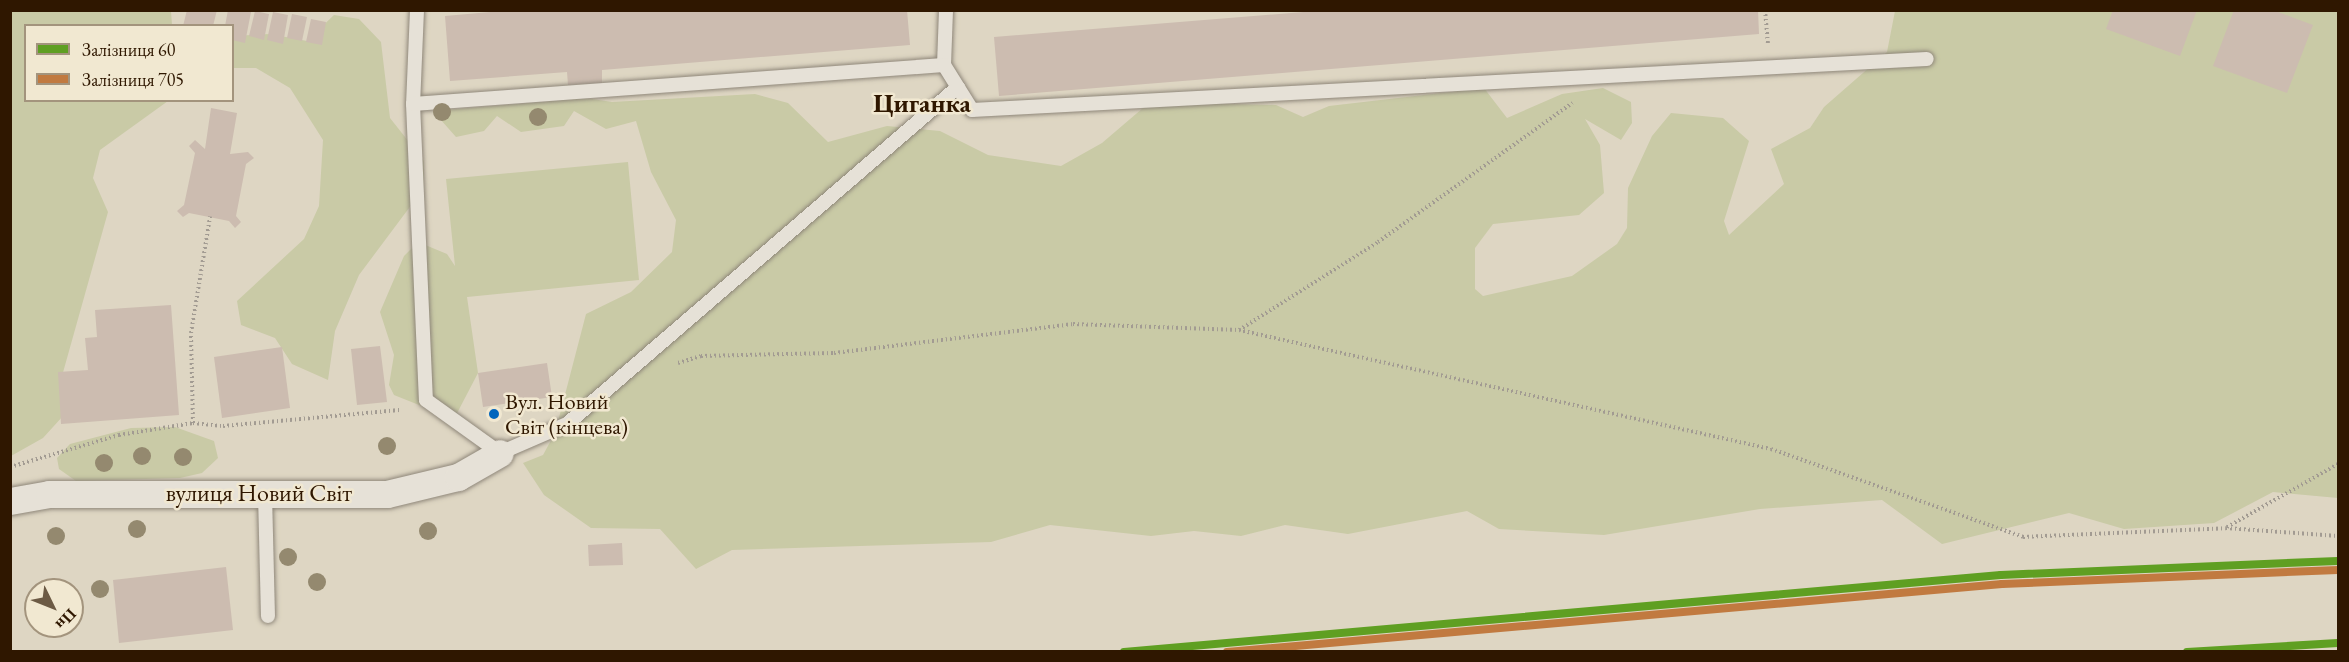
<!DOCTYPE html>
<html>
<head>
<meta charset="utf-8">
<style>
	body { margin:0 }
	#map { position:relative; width:2349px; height:662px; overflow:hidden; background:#ded6c3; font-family:"EB Garamond",serif }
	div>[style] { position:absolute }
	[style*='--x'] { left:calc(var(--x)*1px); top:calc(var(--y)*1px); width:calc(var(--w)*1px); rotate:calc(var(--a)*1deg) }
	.green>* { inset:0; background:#c9caa6 }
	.building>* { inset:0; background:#ccbcb0 }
	.path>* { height:4px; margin-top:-2px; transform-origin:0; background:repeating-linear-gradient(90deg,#a29b92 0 1.5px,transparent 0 4.5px) }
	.roads { filter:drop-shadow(0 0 2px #8f877a) drop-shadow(0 0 2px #8f877a) }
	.service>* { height:14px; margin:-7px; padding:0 7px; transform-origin:7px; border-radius:7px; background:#e6e1d7 }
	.minor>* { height:27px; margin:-13.5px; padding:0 13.5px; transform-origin:13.5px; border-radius:13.5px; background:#e6e1d7 }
	.rail-1>* { height:8px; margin:-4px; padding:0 4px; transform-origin:4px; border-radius:4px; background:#5f9f22 }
	.rail-2>* { height:8px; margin:-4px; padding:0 4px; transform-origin:4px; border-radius:4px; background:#c17a40 }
	.trees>* { width:18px; height:18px; margin:-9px; border-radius:50%; background:#94896f }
	.dots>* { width:16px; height:16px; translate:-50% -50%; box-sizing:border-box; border:3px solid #f1e8d1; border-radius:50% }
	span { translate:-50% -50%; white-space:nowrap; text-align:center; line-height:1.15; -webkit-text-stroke:5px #f1e8d1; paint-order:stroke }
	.bus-label { font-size:22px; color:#2f1700 }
	.left { translate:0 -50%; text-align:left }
	.street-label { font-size:24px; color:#2f1700 }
	.neighbourhood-label { font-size:26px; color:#2f1700; font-weight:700 }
	.frame { position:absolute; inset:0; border:12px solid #2f1700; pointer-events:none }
	.legend { position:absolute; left:24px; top:24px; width:210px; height:78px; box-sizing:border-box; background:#f1e8d1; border:2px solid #a3947d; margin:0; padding:8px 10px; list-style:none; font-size:18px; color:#2f1700 }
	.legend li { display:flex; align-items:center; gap:12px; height:30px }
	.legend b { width:30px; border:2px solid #a3947d }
	.north { position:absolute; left:24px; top:578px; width:60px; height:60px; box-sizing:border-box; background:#f1e8d1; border:2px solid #a3947d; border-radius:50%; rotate:133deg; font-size:16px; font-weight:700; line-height:24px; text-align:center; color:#2f1700 }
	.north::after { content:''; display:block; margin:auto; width:21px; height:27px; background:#6c5a44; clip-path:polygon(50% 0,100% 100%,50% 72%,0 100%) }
</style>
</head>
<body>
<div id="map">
	<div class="green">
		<div style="clip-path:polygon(10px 11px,171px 11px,172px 25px,26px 26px,26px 100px,168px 101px,100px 150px,93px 178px,108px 212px,62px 376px,63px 416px,43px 438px,11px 456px)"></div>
		<div style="clip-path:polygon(1895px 11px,2338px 11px,2338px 498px,2273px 492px,2214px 523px,2124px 529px,2069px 513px,1942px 544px,1882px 500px,1760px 509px,1604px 535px,1499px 529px,1467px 511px,1348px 534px,1285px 525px,1241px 536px,1194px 531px,1151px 536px,1050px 525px,991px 542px,732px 550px,696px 569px,660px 529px,591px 528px,544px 495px,523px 463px,543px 455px,555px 433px,586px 314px,631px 292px,672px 252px,676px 220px,651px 172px,636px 121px,606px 129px,574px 111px,564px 126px,521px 132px,497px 116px,484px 131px,456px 137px,433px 111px,586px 98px,612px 102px,755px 94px,788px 103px,828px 142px,887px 126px,940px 131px,988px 155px,1061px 166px,1102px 143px,1150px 102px,1276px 105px,1303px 117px,1329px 106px,1484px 88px,1507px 118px,1562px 94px,1603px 88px,1631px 102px,1632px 123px,1621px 140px,1585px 119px,1600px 145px,1604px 193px,1579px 215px,1493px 224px,1475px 248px,1475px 289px,1483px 296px,1572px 276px,1617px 244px,1627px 228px,1628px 188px,1652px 136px,1671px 113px,1723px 118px,1749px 141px,1724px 221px,1729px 235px,1784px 184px,1771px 149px,1810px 128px,1824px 107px,1887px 52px)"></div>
		<div style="clip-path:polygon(334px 15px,359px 19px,381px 42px,390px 118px,424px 161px,424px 188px,359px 275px,335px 331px,328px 380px,292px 364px,275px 338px,241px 325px,237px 301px,304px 239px,319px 206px,323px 140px,290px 88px,256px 68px,233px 68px,233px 36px,270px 34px,307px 41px)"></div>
		<div style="clip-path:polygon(628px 162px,639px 280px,467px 297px,478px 373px,454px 419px,394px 395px,389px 385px,394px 355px,380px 312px,404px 256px,418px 242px,447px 254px,455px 266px,446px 179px)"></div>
		<div style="clip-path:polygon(175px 427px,214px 441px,218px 458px,202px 473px,180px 478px,76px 481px,59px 469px,57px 458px,70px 444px,131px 428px)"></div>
	</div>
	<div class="building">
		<div style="clip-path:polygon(187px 10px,217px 10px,213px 26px,183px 26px)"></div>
		<div style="clip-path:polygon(228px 10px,251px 12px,245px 43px,232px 40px,232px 26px,225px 26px)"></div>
		<div style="clip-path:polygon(513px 10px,907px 10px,910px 45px,602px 70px,602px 83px,568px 85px,567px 72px,450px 81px,445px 16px)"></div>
		<div style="clip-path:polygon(1328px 10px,1758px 10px,1759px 34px,999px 96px,994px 37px)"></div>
		<div style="clip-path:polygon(2113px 10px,2197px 10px,2180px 56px,2106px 29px)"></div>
		<div style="clip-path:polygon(2234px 10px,2273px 10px,2313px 25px,2287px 93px,2213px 66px)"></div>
		<div style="clip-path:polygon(255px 11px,269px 14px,264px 40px,249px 36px)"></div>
		<div style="clip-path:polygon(273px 12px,288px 15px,283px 44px,267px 40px)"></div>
		<div style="clip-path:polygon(292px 14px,307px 17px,302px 41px,287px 38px)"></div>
		<div style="clip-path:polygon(311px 19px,326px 22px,322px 45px,306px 42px)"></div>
		<div style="clip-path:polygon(211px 108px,237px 113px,230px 154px,248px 152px,254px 158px,246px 164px,236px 216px,241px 222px,235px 228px,229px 221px,189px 213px,183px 217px,177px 211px,184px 205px,195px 153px,189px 146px,195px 140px,205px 149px)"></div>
		<div style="clip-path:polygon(171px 305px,179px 415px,61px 424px,58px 372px,88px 370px,85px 338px,97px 337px,95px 310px)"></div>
		<div style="clip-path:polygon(380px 346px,387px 402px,357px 405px,351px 349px)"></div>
		<div style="clip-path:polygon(282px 347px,290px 408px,222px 418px,214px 357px)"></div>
		<div style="clip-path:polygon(547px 363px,552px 397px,483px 407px,478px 373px)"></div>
		<div style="clip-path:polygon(622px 543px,623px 565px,589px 566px,588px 545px)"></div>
		<div style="clip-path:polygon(226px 567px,233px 630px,119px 643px,113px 580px)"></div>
	</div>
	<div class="path">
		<div style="--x:1765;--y:10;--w:36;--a:85"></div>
		<div style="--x:1239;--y:330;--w:165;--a:-32.3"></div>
		<div style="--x:1378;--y:242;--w:239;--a:-35.6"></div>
		<div style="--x:678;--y:363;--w:24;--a:-17"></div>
		<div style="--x:701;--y:356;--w:133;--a:-1.3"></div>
		<div style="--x:834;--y:353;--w:241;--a:-6.9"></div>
		<div style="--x:1073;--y:324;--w:166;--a:2.1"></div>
		<div style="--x:1239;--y:330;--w:545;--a:12.61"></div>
		<div style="--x:1771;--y:449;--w:267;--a:19.2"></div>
		<div style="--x:2023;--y:537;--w:203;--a:-2.5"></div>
		<div style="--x:2226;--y:528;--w:112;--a:4.1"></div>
		<div style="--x:193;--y:423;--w:30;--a:6"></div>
		<div style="--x:223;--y:426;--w:177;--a:-5.2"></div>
		<div style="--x:10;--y:467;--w:114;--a:-16.4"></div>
		<div style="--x:119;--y:435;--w:75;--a:-9.2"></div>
		<div style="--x:193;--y:423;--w:90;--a:-91.3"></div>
		<div style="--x:191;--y:333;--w:118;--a:-80.7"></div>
		<div style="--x:2227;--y:527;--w:128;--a:-29.6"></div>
	</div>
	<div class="roads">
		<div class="service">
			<div style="--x:417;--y:10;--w:94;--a:92.4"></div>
			<div style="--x:413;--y:104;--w:296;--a:87.5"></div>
			<div style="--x:426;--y:400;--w:91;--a:35.6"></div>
			<div style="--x:500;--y:453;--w:73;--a:-23.4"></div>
			<div style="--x:567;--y:424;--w:516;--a:-40.76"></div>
			<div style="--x:944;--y:65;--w:55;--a:-87.9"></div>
			<div style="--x:413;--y:104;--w:532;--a:-4.2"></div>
			<div style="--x:944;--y:65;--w:53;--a:58.1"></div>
			<div style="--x:972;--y:110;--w:956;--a:-3.06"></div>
			<div style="--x:265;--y:494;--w:122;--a:88.6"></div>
		</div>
		<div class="minor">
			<div style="--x:10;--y:501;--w:40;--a:-10"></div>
			<div style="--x:49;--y:494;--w:338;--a:0"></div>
			<div style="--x:387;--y:494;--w:73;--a:-13.5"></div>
			<div style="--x:458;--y:477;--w:48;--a:-29.7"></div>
		</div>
	</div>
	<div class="rail-1">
		<div style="--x:1124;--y:652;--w:880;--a:-5.02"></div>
		<div style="--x:2001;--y:575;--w:337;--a:-2.4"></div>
		<div style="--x:2187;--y:652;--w:151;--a:-3.4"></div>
	</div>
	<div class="rail-2">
		<div style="--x:1227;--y:652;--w:778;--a:-5.01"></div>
		<div style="--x:2002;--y:584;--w:336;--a:-2.4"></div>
	</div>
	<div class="trees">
		<div style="left:442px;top:112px"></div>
		<div style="left:538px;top:117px"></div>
		<div style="left:387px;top:446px"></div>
		<div style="left:142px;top:456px"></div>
		<div style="left:183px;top:457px"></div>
		<div style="left:104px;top:463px"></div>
		<div style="left:137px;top:529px"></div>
		<div style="left:428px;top:531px"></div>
		<div style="left:56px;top:536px"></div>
		<div style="left:288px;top:557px"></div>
		<div style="left:317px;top:582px"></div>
		<div style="left:100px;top:589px"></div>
	</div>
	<div class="dots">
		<div style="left:494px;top:414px;background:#0065bd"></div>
	</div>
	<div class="bus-label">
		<span class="left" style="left:505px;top:414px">Вул. Новий<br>Свiт (кінцева)</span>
	</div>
	<div class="street-label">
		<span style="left:259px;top:493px">вулиця Новий Світ</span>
	</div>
	<div class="neighbourhood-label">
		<span style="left:922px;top:104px">Циганка</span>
	</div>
	<div class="frame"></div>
	<ul class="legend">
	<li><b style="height:8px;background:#5f9f22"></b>Залізниця 60</li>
	<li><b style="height:8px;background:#c17a40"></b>Залізниця 705</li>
	</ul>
	<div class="north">Пн</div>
</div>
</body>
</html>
